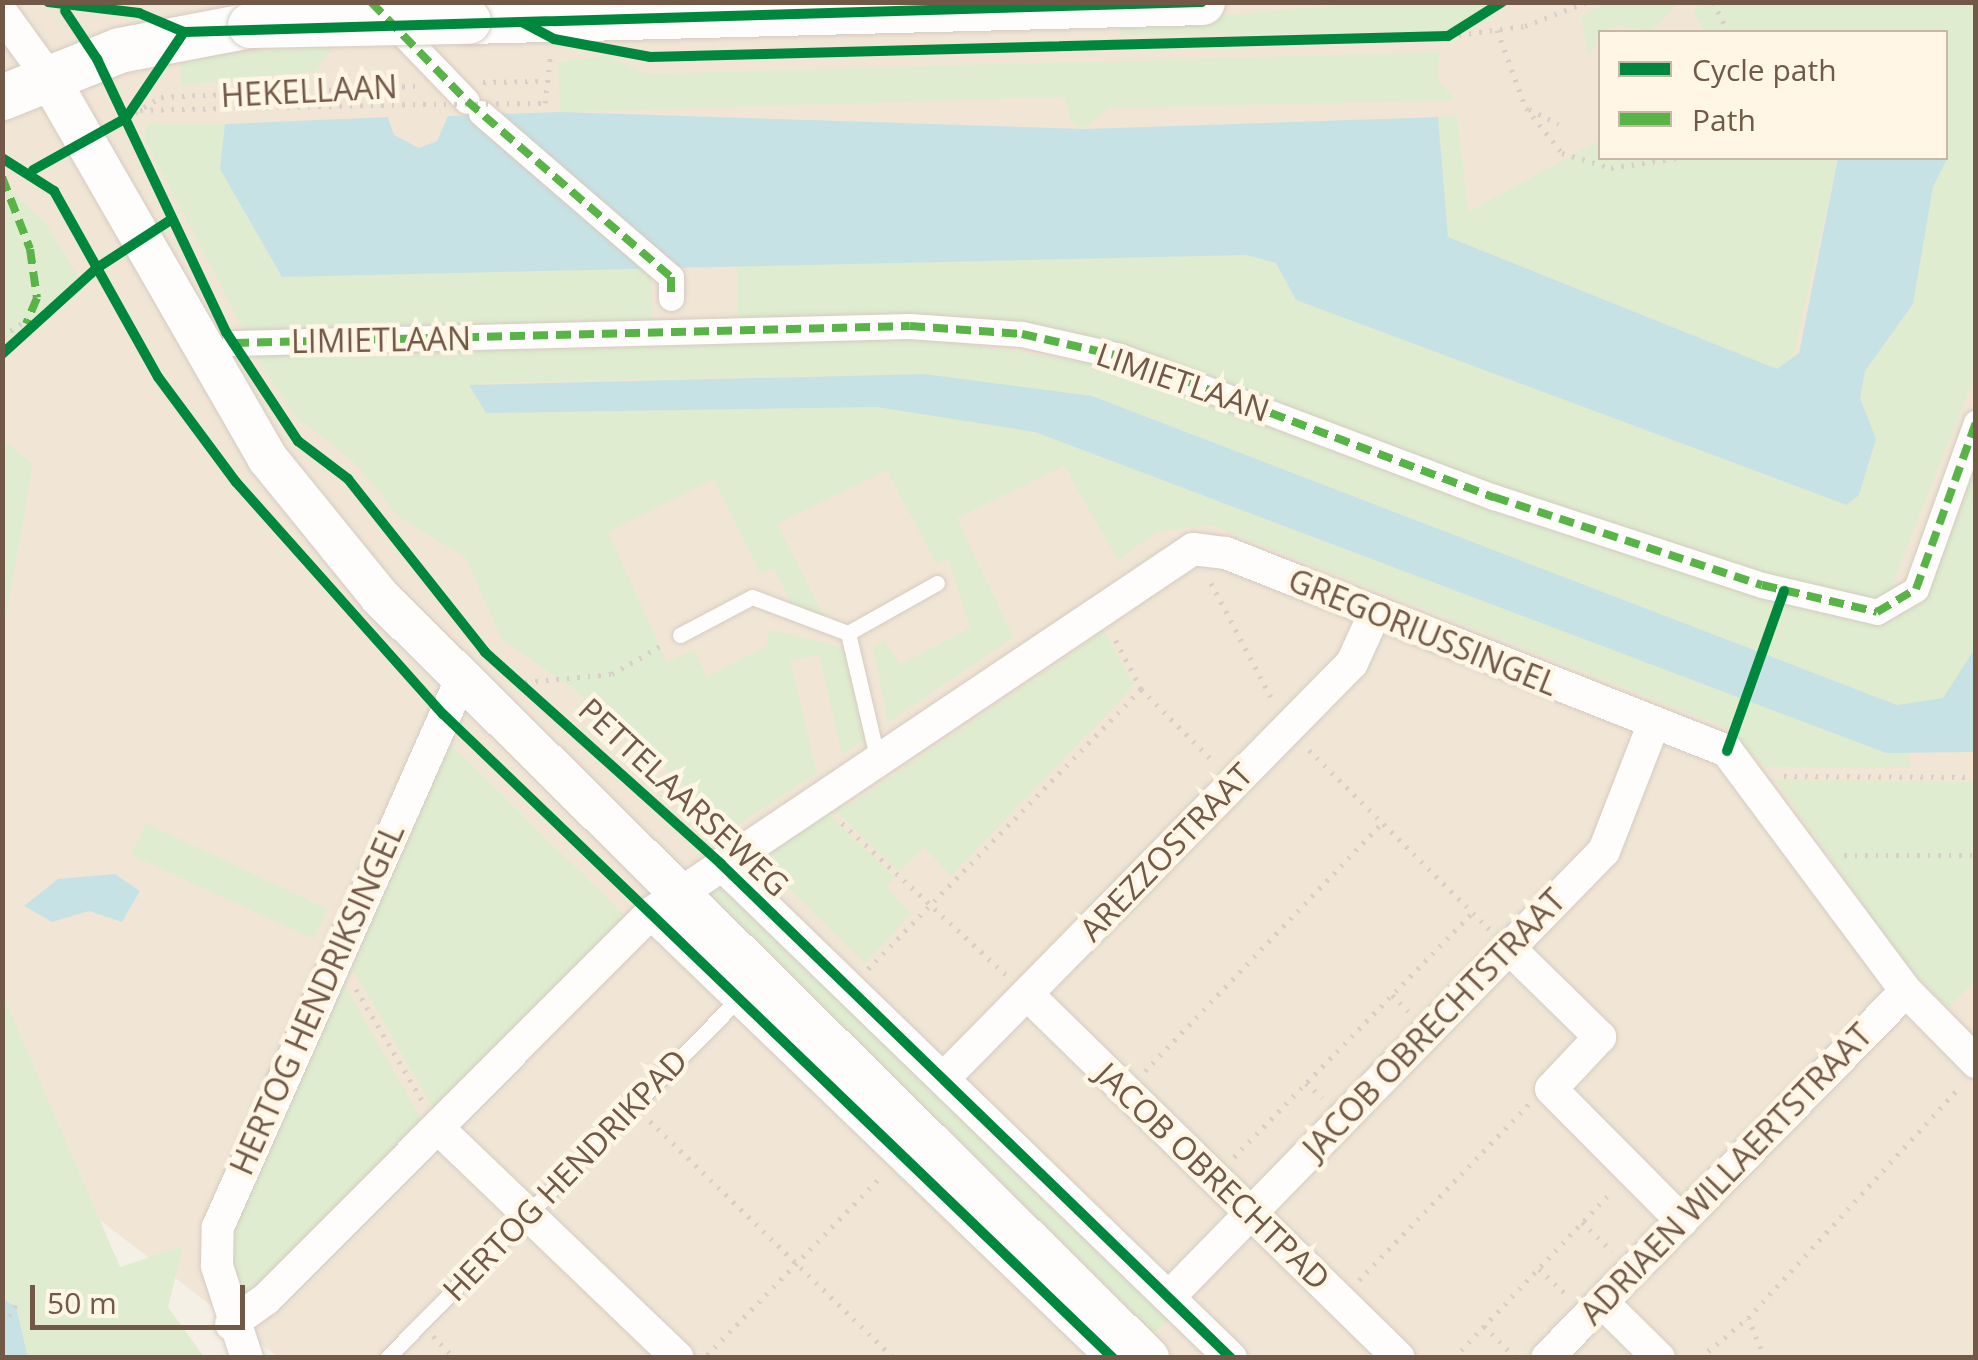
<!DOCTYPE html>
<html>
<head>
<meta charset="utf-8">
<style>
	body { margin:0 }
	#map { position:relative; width:1978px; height:1360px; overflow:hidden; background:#f5f0e5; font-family:"Open Sans",sans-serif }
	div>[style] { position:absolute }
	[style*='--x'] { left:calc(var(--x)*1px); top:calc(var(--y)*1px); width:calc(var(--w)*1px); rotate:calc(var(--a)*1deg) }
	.residential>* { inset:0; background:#f1e6d5 }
	.green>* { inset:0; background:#dfeccf }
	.water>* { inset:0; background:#c7e2e5 }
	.path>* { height:5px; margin-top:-2.5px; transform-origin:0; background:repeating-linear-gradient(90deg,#d7cfc8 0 2.5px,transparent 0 10.5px) }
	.roads { filter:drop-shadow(0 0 2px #d4cbc1) drop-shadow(0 0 2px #d4cbc1) }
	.service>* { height:15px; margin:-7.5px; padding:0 7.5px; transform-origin:7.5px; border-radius:7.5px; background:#fefdfb }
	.pedestrian>* { height:25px; margin:-12.5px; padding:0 12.5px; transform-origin:12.5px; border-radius:12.5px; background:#fefdfb }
	.minor>* { height:32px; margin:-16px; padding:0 16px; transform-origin:16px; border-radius:16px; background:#fefdfb }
	.tertiary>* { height:40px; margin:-20px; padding:0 20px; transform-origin:20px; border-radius:20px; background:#fefdfb }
	.secondary>* { height:45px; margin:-22.5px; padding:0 22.5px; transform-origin:22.5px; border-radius:22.5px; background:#fefdfb }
	.path-bridge>* { height:5px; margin-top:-2.5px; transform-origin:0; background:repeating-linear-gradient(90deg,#d7cfc8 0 2.5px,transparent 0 10.5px) }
	.bridges { filter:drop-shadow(0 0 2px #d5ccc2) drop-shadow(0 0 2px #d5ccc2) }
	.secondary-bridge>* { height:45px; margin:-22.5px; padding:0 22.5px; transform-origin:22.5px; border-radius:22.5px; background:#fefdfb }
	.quiet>* { height:8px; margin-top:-4px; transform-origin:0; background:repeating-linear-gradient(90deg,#59b447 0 15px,transparent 0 23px) }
	.cycleway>* { height:10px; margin:-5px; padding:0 5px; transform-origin:5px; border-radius:5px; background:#00873e }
	span { translate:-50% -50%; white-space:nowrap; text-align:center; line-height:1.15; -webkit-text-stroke:9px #fff6e5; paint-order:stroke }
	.street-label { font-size:32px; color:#725846 }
	.frame { position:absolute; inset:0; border:5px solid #725846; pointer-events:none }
	.legend { position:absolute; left:1598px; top:30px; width:350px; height:130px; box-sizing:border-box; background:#fff6e5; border:2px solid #c7b7a5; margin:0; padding:12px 18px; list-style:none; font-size:30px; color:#725846 }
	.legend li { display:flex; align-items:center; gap:20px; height:50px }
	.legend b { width:50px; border:2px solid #c7b7a5 }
	.scale { position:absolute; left:30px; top:1285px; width:215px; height:45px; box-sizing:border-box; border:5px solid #725846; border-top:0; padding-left:12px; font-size:30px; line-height:35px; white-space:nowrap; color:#725846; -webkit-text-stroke:8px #fff6e5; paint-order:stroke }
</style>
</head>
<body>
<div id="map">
	<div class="residential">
		<div style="clip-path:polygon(evenodd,2px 3px,1975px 3px,1975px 1357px,278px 1357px,28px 1165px,3px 1070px,2px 3px,1600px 32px,1946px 32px,1946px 158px,1600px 158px,1600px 32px)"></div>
	</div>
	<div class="green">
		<div style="clip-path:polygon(1699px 2px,1975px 3px,1975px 375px,1887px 597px,1858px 601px,1520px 502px,1034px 330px,975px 318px,737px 318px,737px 265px,1247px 255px,1276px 263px,1296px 300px,1847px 505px,1859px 495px,1876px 439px,1860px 398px,1865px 371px,1913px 304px,1933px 187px,1947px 158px,1946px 32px,1705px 32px,1694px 13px)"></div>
		<div style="clip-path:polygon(1365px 3px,1494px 3px,1446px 31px,1120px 35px,1119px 24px)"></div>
		<div style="clip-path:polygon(1605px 3px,1605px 2px,1679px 3px,1650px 32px,1620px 25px,1600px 32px,1589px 58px,1581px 17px)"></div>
		<div style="clip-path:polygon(335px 45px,316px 71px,182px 85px,180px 65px,212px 55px)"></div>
		<div style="clip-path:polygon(1439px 52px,1438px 80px,1455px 100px,1109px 108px,1083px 129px,1071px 122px,1064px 97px,560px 112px,558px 62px,606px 56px,647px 74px)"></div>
		<div style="clip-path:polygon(1457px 116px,1468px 212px,1600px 140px,1600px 158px,1838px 158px,1791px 366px,1776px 369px,1448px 237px,1438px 117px)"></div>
		<div style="clip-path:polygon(147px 124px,225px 124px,220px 170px,651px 268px,653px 321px,243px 329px,144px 137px)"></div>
		<div style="clip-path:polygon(2px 181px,46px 224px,85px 288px,3px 348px)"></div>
		<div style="clip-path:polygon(922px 337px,1097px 364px,1566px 530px,1859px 622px,1892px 617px,1975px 455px,1975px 648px,1943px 698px,1897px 705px,1091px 396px,924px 374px,479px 383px,486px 413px,877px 407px,1035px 432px,1886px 753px,1910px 752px,1910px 768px,1766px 767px,1725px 727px,1211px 525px,1157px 532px,1118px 560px,1064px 466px,957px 518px,1013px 637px,888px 723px,873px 647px,885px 640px,900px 665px,970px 628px,948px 559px,936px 564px,887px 470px,777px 524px,826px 620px,794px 606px,773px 568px,760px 573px,714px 479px,608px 532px,667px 662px,694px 650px,707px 676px,767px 646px,769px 629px,838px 646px,848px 654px,865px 740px,842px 755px,819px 655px,790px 660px,817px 773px,730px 830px,615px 719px,501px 638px,466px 558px,399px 517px,355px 463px,296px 417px,255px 354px)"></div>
		<div style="clip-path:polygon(3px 440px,33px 464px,3px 634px)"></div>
		<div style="clip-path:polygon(1099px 621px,1134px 686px,951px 876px,924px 847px,899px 872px,831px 806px,848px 806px,1095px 638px)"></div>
		<div style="clip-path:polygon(446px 740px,626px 917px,436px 1113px,350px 965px)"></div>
		<div style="clip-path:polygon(1775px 779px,1975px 782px,1975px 981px,1948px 1008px,1905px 964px)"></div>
		<div style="clip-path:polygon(825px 811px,895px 877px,886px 887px,912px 914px,865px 963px,758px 858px)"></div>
		<div style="clip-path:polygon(146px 823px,327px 909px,314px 939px,131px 855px)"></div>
		<div style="clip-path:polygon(712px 866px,1173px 1314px,1154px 1334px,697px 884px)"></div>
		<div style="clip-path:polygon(343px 982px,424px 1124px,256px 1292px,245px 1292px,230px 1261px,232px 1232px)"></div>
		<div style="clip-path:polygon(2px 992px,120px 1267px,183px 1246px,168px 1307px,204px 1357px,28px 1357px,16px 1308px,3px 1298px)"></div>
	</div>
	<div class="water">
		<div style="clip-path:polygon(560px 112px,1084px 129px,1438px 117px,1448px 237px,1777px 369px,1799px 353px,1838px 158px,1948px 157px,1933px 187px,1913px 304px,1865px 371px,1860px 398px,1876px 439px,1859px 495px,1847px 505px,1296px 300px,1276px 263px,1247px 255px,282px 277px,220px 169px,225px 124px,388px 117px,394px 135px,419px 148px,437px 141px,448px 116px)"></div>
		<div style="clip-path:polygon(924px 374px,1092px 396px,1897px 705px,1943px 698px,1975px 648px,1975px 752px,1886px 753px,1035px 432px,877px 407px,486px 413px,469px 385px)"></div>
		<div style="clip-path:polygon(115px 874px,140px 891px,122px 922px,89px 911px,52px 922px,24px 906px,58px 879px)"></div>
		<div style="clip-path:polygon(2px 1298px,16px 1307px,28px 1357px,3px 1357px)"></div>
	</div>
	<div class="path">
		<div style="--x:1713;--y:2;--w:34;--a:63"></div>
		<div style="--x:65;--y:11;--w:19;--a:-28"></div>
		<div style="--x:1497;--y:30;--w:83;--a:69.6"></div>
		<div style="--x:1526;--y:108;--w:58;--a:51.3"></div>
		<div style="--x:1562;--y:153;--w:51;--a:17"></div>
		<div style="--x:1611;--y:168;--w:67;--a:-8.6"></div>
		<div style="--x:1448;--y:36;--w:78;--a:-7.4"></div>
		<div style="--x:1525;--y:26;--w:66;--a:-21.2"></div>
		<div style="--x:483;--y:82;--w:61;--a:-0.9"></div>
		<div style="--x:545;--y:103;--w:51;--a:-83.3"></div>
		<div style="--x:1529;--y:109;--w:33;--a:27"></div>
		<div style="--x:140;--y:110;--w:296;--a:-1.2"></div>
		<div style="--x:126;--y:118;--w:41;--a:-31"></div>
		<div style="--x:161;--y:97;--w:256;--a:-2.5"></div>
		<div style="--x:2;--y:337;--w:32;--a:-35"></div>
		<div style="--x:1211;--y:583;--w:133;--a:62.3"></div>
		<div style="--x:525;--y:682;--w:87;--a:-5.3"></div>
		<div style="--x:612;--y:674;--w:60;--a:-30"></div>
		<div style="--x:1141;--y:689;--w:102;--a:45"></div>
		<div style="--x:1309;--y:750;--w:254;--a:44.8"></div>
		<div style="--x:1784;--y:776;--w:192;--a:0.3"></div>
		<div style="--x:842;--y:823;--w:224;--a:42.8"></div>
		<div style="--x:1844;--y:855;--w:132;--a:0"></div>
		<div style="--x:868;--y:969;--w:391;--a:-45.7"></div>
		<div style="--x:1141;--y:689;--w:59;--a:-117.4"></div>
		<div style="--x:356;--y:989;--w:129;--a:59.3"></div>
		<div style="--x:1392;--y:995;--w:23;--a:45"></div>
		<div style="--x:1145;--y:1071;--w:343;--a:-46.3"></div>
		<div style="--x:1306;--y:1083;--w:22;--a:43"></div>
		<div style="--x:650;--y:1121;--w:340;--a:44.2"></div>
		<div style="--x:1234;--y:1157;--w:342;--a:-45.7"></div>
		<div style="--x:1582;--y:1222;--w:42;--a:44"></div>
		<div style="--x:1539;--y:1269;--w:40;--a:43"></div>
		<div style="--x:1359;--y:1280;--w:245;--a:-46"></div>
		<div style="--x:9;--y:1316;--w:13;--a:-58"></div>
		<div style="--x:1484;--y:1326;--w:45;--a:45"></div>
		<div style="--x:433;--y:1336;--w:30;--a:46"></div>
		<div style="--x:707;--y:1355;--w:249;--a:-45.7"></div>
		<div style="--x:1454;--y:1358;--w:231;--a:-46.6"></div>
		<div style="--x:1700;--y:1358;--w:62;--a:-39.8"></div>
		<div style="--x:1765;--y:1358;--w:43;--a:-113"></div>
		<div style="--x:1748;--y:1318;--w:314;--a:-47.5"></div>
	</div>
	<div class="roads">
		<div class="service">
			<div style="--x:848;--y:633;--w:131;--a:76.8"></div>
			<div style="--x:848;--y:633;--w:102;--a:-29.3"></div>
			<div style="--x:680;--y:635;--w:81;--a:-27.8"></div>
			<div style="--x:752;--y:597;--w:103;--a:20.6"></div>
			<div style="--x:387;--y:1358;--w:506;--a:-45.64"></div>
		</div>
		<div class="pedestrian">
			<div style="--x:389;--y:20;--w:112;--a:46.1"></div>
			<div style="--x:481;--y:113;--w:251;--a:40.8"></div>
			<div style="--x:671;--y:277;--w:21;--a:90"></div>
			<div style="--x:234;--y:343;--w:676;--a:-1.44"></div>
			<div style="--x:910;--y:326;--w:112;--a:4.1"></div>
			<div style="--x:1022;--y:334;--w:100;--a:12.7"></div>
			<div style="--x:1120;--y:356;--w:400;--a:20.7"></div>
			<div style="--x:1494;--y:497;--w:282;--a:18.2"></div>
			<div style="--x:1762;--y:585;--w:118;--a:13.2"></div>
			<div style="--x:1877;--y:612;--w:45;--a:-30.5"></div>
			<div style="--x:1916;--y:589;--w:177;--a:-70.2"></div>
		</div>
		<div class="minor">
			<div style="--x:2;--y:13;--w:80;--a:54.1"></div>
			<div style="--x:721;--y:864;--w:710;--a:44.09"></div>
			<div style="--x:651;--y:913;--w:641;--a:43.93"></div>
			<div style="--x:1508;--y:947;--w:129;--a:44.4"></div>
			<div style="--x:1600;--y:1037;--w:71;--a:133.3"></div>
			<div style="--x:1551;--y:1089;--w:186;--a:45.2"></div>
			<div style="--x:1027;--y:994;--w:520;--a:44.38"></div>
			<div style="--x:944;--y:1078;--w:582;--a:-45.49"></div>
			<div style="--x:1352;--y:663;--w:53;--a:-65.4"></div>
			<div style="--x:438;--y:1128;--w:332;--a:43.8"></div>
			<div style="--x:1169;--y:1297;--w:623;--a:-45.72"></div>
			<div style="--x:1604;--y:851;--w:137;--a:-68.7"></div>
			<div style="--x:1602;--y:1302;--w:80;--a:44.5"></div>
			<div style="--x:231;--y:1324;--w:43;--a:-35.5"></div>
			<div style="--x:266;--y:1299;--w:545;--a:-45.07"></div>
			<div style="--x:651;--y:913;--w:653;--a:-33.88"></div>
			<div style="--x:1193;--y:549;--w:33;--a:7"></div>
			<div style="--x:1226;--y:553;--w:539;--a:21.56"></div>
			<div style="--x:1727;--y:751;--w:299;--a:53.3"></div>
			<div style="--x:1906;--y:991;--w:100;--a:45.4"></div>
			<div style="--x:247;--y:1358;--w:97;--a:-108.1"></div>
			<div style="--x:217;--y:1266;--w:39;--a:-89"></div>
			<div style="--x:218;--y:1227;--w:596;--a:-66.06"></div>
			<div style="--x:1547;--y:1358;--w:513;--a:-45.63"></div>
		</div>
		<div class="tertiary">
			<div style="--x:49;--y:78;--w:439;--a:60.1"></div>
			<div style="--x:268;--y:459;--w:178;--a:50.9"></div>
			<div style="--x:380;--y:597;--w:1082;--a:44.7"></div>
		</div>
		<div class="secondary">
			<div style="--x:468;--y:21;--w:734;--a:-1.48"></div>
			<div style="--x:2;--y:97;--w:126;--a:-21.9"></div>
			<div style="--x:119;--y:50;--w:133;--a:-10.8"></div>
		</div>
	</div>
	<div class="path-bridge">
		<div style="--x:444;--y:104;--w:101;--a:-0.6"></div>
	</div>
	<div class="bridges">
		<div class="secondary-bridge">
			<div style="--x:250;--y:25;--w:218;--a:-1.1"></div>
		</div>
	</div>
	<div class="quiet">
		<div style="--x:371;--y:2;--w:138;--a:45.9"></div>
		<div style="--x:467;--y:101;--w:269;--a:40.8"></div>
		<div style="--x:671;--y:277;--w:21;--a:90"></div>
		<div style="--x:2;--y:177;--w:77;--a:68.7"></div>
		<div style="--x:30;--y:249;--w:49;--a:81.9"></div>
		<div style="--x:37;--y:298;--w:28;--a:113"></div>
		<div style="--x:234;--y:343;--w:676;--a:-1.44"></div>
		<div style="--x:910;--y:326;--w:112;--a:4.1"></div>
		<div style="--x:1022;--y:334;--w:100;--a:12.7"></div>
		<div style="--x:1120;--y:356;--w:400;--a:20.7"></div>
		<div style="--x:1494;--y:497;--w:282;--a:18.2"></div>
		<div style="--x:1762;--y:585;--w:118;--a:13.2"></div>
		<div style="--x:1877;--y:612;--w:45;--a:-30.5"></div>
		<div style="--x:1916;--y:589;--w:177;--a:-70.2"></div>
	</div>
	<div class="cycleway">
		<div style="--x:48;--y:2;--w:92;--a:6.9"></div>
		<div style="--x:139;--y:13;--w:49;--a:22.9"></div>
		<div style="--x:184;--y:32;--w:1018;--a:-1.69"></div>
		<div style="--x:65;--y:11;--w:58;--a:56.3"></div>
		<div style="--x:97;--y:59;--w:302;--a:64.7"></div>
		<div style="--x:226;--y:332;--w:131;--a:56.6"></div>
		<div style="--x:298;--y:441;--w:63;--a:37.2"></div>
		<div style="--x:348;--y:479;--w:221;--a:51.6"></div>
		<div style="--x:485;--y:652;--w:317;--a:41.9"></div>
		<div style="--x:721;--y:864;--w:710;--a:44.09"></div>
		<div style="--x:522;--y:22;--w:36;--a:28"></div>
		<div style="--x:554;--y:39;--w:98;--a:10.6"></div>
		<div style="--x:650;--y:57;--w:798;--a:-1.51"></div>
		<div style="--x:1448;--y:36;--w:64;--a:-32.2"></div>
		<div style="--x:2;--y:158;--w:62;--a:32.4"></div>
		<div style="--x:54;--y:191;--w:213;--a:60.8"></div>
		<div style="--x:158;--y:377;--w:131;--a:53.4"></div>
		<div style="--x:236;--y:482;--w:311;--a:48.3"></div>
		<div style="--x:443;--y:714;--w:929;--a:43.87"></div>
		<div style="--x:33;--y:170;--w:107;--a:-29.2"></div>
		<div style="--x:126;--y:118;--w:104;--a:-56"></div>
		<div style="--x:2;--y:354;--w:128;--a:-42.2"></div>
		<div style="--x:97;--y:268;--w:86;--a:-33.1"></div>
		<div style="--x:1727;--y:751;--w:170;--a:-70.4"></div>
	</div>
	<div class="street-label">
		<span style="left:309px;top:91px;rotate:-3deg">HEKELLAAN</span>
		<span style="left:381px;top:340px;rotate:-1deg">LIMIETLAAN</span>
		<span style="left:1183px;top:382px;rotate:19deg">LIMIETLAAN</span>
		<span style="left:1423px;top:632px;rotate:22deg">GREGORIUSSINGEL</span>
		<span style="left:684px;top:797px;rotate:43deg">PETTELAARSEWEG</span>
		<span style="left:1166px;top:852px;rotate:-46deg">AREZZOSTRAAT</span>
		<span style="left:317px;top:999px;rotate:-66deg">HERTOG HENDRIKSINGEL</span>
		<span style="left:1434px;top:1024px;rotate:-46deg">JACOB OBRECHTSTRAAT</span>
		<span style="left:1726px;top:1174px;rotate:-46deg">ADRIAEN WILLAERTSTRAAT</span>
		<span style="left:565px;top:1175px;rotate:-46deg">HERTOG HENDRIKPAD</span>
		<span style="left:1213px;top:1176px;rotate:44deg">JACOB OBRECHTPAD</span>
	</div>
	<div class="frame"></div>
	<ul class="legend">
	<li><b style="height:12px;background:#00873e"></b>Cycle path</li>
	<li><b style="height:12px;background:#59b447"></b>Path</li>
	</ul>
	<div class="scale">50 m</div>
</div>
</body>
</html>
